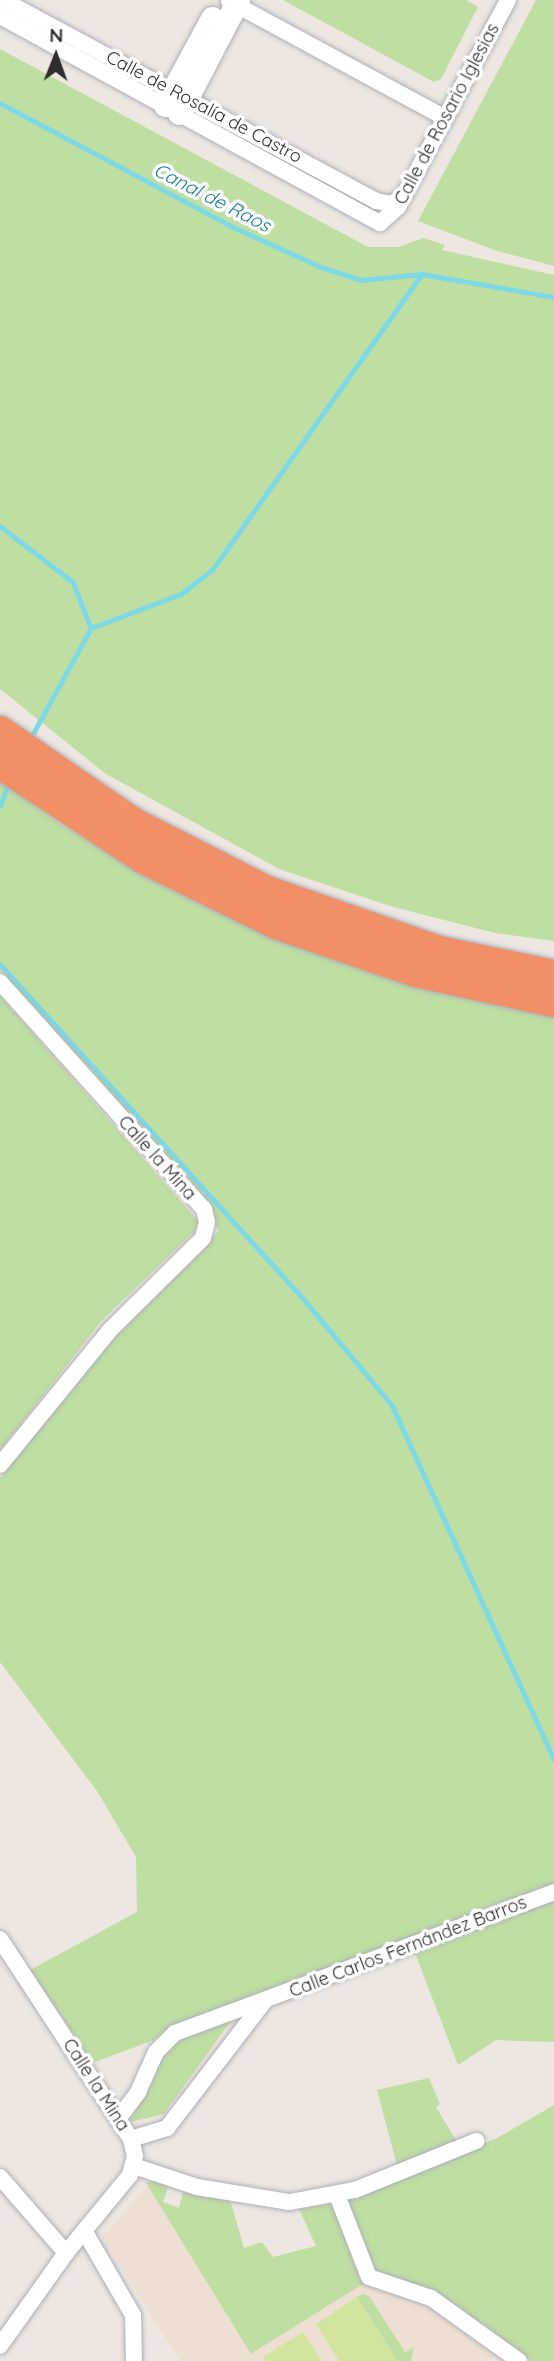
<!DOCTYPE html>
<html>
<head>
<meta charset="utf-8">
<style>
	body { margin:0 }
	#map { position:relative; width:554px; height:2361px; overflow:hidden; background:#ede6e1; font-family:Quicksand,sans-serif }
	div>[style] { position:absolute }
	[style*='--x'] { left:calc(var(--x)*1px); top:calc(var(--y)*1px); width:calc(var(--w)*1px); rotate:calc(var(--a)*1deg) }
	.education>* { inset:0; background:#ede0d2 }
	.green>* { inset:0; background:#bfdea2 }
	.pitch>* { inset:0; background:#d1e59f }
	.stream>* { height:4.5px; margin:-2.25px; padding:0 2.25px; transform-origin:2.25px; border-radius:2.25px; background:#7dd9e5 }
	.roads { filter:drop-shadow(0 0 2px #adb0b8) drop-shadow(0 0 2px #adb0b8) }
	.street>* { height:16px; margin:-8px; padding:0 8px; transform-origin:8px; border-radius:8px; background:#fff }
	.secondary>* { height:23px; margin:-11.5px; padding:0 11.5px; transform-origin:11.5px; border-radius:11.5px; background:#fff }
	.highway>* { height:30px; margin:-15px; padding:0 15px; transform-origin:15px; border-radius:15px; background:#f18f67 }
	span { translate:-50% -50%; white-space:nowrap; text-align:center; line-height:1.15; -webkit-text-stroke:7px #fff; paint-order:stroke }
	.street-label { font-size:18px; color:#2d2d2d }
	.water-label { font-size:19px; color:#197c94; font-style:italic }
	.north { position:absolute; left:21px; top:21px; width:70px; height:70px; -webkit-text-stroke:5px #fff; paint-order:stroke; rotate:1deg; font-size:19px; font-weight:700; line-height:28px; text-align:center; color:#2d2d2d }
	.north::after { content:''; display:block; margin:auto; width:24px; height:32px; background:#2d2d2d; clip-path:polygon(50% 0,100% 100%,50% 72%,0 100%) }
</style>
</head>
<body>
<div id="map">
	<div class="education">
		<div style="clip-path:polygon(152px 2181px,169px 2184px,163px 2202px,179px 2207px,209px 2285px,363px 2280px,396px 2297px,414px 2296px,494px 2356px,489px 2361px,180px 2361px,102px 2237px)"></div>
	</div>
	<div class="green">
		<div style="clip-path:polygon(283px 0,466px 0,478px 7px,441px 79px,434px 82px)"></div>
		<div style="clip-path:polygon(536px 0,554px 0,554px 266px,494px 250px,418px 221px)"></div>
		<div style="clip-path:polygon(0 49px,368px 247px,399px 247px,423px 238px,445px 245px,442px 250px,554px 275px,554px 941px,495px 933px,390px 906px,279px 869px,106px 774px,0 689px)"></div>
		<div style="clip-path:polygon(0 780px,59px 823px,155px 879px,257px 931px,413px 987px,554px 1014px,554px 1887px,93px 2063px,30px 1970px,137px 1912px,136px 1857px,97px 1791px,0 1662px,0 1478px,132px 1315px,219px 1231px,180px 1174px,0 971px)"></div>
		<div style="clip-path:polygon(0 996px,199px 1222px,196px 1230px,102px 1320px,0 1451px)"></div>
		<div style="clip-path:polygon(554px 1896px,554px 2042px,496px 2040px,458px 2065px,415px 1953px)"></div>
		<div style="clip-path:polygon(235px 2015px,164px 2114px,130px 2122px,170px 2043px)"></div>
		<div style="clip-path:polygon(429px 2078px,440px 2104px,436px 2107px,459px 2145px,398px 2169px,377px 2090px)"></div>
		<div style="clip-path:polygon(554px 2105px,554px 2361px,531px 2361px,449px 2300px,373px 2273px,343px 2202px,497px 2138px)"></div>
		<div style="clip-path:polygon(159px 2181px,169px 2184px,163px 2202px,179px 2208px,184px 2188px,230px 2200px,244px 2248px,262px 2242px,273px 2257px,316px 2246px,299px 2209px,333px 2204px,360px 2280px,366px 2282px,251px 2354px,146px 2183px)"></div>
		<div style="clip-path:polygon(363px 2294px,369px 2296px,405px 2352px,414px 2347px,411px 2361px,397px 2361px,357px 2297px)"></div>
	</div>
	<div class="pitch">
		<div style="clip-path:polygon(357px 2297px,397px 2361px,339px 2361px,316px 2324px)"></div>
		<div style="clip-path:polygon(303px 2332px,322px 2361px,266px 2361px,263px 2357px)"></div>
	</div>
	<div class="stream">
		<div style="--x:0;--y:103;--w:264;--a:28"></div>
		<div style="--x:233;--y:227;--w:97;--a:24.4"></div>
		<div style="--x:321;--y:267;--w:42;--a:18"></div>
		<div style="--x:361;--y:280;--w:61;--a:-5.6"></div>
		<div style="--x:422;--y:274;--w:134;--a:9.9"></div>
		<div style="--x:0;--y:526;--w:92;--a:37.5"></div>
		<div style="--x:73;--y:582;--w:49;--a:68.6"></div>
		<div style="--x:30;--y:739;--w:127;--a:-61.2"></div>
		<div style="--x:91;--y:628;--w:96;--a:-20.7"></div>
		<div style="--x:181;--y:594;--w:41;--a:-38"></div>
		<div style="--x:213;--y:569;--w:362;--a:-54.7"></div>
		<div style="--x:0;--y:806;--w:27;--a:-70"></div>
		<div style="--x:0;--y:964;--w:442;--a:47.8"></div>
		<div style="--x:297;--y:1291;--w:148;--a:50.2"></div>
		<div style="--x:392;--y:1405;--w:389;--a:65.4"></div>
	</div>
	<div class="roads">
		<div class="street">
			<div style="--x:3;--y:0;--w:424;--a:28.3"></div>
			<div style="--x:376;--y:201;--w:16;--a:11"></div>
			<div style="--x:392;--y:204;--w:15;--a:-37"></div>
			<div style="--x:229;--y:1;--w:246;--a:28.4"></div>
			<div style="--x:0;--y:16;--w:433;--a:28.6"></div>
			<div style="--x:380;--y:223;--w:24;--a:-42"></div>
			<div style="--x:398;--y:207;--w:234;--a:-62"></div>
			<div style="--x:0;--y:982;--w:305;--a:48.1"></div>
			<div style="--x:204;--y:1209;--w:13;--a:77"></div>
			<div style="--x:207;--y:1222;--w:16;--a:104"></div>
			<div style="--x:203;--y:1238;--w:131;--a:135.3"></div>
			<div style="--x:110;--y:1330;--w:174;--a:129.2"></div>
			<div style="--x:0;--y:1939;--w:239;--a:56.8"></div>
			<div style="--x:131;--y:2139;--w:17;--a:77"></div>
			<div style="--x:135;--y:2156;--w:20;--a:105"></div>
			<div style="--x:130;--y:2175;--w:101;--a:129.4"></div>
			<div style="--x:66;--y:2253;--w:114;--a:125.4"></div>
			<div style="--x:118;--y:2119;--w:34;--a:-53"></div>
			<div style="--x:138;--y:2092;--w:44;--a:-65.8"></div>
			<div style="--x:156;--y:2052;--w:27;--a:-45"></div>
			<div style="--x:175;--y:2033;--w:404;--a:-20.4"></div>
			<div style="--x:131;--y:2139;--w:38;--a:-17"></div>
			<div style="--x:167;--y:2128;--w:158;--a:-52.5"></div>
			<div style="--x:134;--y:2166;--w:66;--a:18.4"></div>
			<div style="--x:197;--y:2187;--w:94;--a:9.2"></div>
			<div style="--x:290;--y:2202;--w:66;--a:-10.5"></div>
			<div style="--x:355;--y:2190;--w:131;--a:-22"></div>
			<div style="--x:0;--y:2177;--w:101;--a:49"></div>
			<div style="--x:337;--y:2195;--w:88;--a:68.7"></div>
			<div style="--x:369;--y:2277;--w:65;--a:18.7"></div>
			<div style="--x:431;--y:2298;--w:108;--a:35.6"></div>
			<div style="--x:85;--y:2232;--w:96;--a:60"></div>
			<div style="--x:133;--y:2315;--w:46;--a:88.8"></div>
		</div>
		<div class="secondary">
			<div style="--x:165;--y:105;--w:99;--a:-61.6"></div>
			<div style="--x:179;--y:113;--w:127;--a:-62.4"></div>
		</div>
		<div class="highway">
			<div style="--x:0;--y:731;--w:163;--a:34.5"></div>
			<div style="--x:134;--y:823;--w:149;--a:27.1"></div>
			<div style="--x:267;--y:891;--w:182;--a:19.2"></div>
			<div style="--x:439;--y:951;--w:117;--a:11.8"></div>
			<div style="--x:0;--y:764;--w:173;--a:33.4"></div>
			<div style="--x:144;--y:859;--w:147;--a:26.2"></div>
			<div style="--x:276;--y:924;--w:148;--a:18.9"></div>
			<div style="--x:416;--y:972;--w:141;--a:12.3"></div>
		</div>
	</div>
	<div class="street-label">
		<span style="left:204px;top:107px;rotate:28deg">Calle de Rosalía de Castro</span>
		<span style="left:447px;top:114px;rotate:-62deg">Calle de Rosario Iglesias</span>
		<span style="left:157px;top:1158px;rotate:48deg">Calle la Mina</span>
		<span style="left:408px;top:1947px;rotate:-21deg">Calle Carlos Fernández Barros</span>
		<span style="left:96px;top:2085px;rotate:57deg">Calle la Mina</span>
	</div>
	<div class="water-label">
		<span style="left:212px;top:198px;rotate:27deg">Canal de Raos</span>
	</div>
	<div class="north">N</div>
</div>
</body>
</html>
